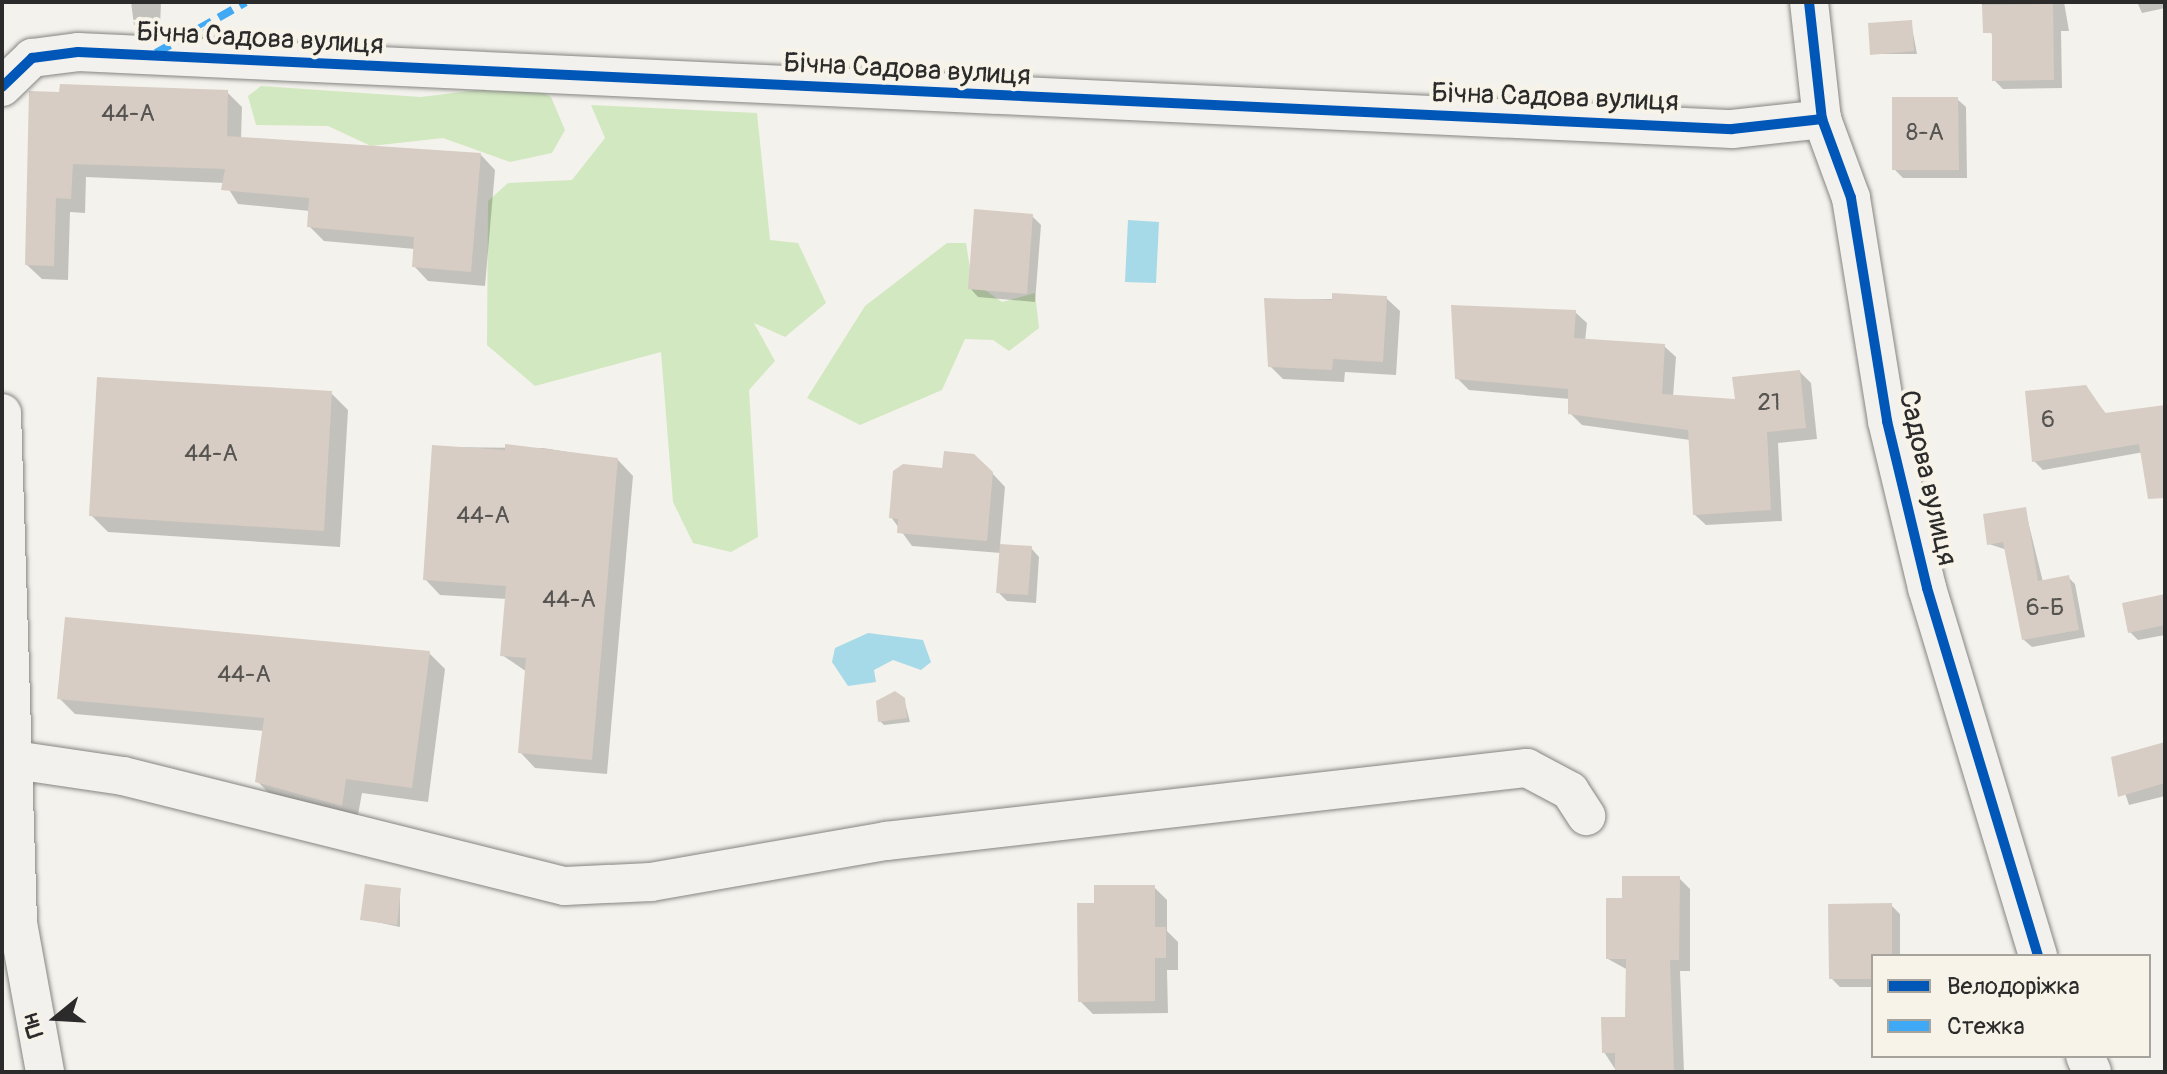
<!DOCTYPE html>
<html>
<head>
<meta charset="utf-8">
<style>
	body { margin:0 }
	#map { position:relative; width:2167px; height:1074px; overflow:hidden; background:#f4f2ec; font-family:Pangolin,sans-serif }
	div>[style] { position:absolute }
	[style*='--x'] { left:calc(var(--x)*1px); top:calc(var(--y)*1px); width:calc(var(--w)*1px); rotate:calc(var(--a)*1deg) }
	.green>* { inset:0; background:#d2e8c0 }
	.water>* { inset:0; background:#a6dae8 }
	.shadow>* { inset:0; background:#0003 }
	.building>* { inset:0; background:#d7cdc4 }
	.roads { filter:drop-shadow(0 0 2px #858582) drop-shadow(0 0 2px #858582) }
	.minor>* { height:38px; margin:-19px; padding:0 19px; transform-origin:19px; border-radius:19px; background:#f2f1ed }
	.quiet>* { height:8px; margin-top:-4px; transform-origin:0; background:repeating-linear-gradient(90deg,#3fa9f5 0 16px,transparent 0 24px) }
	.cycleway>* { height:10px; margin:-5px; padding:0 5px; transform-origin:5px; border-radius:5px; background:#0057b8 }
	span { translate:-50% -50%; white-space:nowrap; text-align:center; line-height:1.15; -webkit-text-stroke:8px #f7f3e8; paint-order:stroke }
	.number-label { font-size:24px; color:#565451 }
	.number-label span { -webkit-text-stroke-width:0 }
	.street-label { font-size:28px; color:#2b2b2b }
	.frame { position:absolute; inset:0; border:4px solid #2b2b2b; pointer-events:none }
	.legend { position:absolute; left:1871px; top:954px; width:280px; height:104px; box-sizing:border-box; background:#f7f3e8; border:2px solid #a5a39c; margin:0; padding:10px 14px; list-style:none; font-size:24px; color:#2b2b2b }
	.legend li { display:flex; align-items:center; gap:16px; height:40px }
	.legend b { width:40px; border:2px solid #a5a39c }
	.north { position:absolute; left:16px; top:978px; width:80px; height:80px; -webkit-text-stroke:6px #f7f3e8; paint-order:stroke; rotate:252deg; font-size:22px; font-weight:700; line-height:32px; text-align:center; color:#2b2b2b }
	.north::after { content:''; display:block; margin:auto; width:28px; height:36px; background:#2b2b2b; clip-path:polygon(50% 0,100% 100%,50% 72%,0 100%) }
</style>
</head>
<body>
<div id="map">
	<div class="green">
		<div style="clip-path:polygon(526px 84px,551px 97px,565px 130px,552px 153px,510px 162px,443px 138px,371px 146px,328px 126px,256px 125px,248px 96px,261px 86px,421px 97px)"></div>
		<div style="clip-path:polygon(591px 105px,757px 113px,770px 240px,798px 243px,826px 303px,785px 337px,754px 323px,775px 361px,749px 390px,758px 537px,731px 552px,693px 543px,673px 502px,661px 352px,535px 386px,487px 345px,488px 201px,508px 183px,572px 180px,605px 138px)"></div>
		<div style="clip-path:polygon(947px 243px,966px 243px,972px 281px,1002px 302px,1035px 293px,1039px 328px,1009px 351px,993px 340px,965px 339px,942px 390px,860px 425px,807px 398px,865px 306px)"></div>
	</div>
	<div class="water">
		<div style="clip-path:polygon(1128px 220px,1159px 222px,1156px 283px,1125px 282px)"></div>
		<div style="clip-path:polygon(868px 633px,923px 640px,931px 662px,921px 670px,893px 660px,874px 670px,876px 682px,848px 686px,832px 662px,835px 648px)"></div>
	</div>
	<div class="shadow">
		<div style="clip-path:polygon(131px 2px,161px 2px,160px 27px,134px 25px)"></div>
		<div style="clip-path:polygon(1981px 2px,2064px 2px,2069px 31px,2061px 31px,2062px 88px,2003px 89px,1994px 80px,1994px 41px)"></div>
		<div style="clip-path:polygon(2137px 2px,2165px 2px,2165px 8px,2142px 13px)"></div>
		<div style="clip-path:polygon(1911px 22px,1917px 54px,1872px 54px)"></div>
		<div style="clip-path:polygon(227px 92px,242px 107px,241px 139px,481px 155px,495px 170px,485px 286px,428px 281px,414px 266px,415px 249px,324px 241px,309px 226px,310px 211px,238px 204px,225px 183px,86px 177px,85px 213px,70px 212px,68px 280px,42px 279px,27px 265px,31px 93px)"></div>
		<div style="clip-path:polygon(1957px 99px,1966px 107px,1967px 178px,1903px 178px,1894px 169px)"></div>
		<div style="clip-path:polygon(1032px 216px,1041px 225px,1035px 302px,978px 297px,970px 288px)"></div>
		<div style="clip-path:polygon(1386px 298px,1400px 311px,1396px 375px,1345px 372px,1344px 382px,1283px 379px,1270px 366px,1266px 300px)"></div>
		<div style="clip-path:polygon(1575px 312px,1587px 323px,1585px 341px,1664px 346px,1676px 357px,1673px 397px,1737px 401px,1800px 372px,1811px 383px,1817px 439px,1778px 443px,1782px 521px,1706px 525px,1694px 514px,1690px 440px,1582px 425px,1570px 413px,1570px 399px,1469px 390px,1457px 378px)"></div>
		<div style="clip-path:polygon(2085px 387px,2107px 415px,2165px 407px,2165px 473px,2144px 452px,2043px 470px,2034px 461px)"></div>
		<div style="clip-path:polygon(331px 393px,348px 410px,340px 547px,108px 532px,91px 515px)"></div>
		<div style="clip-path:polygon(434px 447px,543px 448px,618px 460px,633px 476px,607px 774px,535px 768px,520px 752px,527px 672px,502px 655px,507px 599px,440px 595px,425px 579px)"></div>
		<div style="clip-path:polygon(992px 473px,1005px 487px,1000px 546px,1031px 548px,1039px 557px,1036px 603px,1007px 601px,998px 592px,1001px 553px,912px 546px,891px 517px)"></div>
		<div style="clip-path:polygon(2025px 509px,2043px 582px,2068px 577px,2075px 584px,2085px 637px,2032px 647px,2024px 640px,2007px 550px,1989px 544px)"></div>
		<div style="clip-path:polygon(2165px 596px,2165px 635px,2138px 640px,2130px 632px)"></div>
		<div style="clip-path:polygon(429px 653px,445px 669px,428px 802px,362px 793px,357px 820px,273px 797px,257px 781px,264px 731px,75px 714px,59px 698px)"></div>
		<div style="clip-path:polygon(904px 699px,910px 722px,884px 725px,880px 721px)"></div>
		<div style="clip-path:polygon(2165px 744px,2165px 796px,2129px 805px,2113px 758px)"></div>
		<div style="clip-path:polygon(1679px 878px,1690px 889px,1690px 971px,1680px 971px,1684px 1072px,1617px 1072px,1604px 1052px,1627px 1019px,1628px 970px,1608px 959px,1624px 900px)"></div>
		<div style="clip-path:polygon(1154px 887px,1167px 900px,1167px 931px,1178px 942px,1178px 970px,1167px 970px,1168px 1013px,1093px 1014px,1080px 1001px,1096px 905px)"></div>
		<div style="clip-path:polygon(400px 890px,400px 927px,362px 919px)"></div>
		<div style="clip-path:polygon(1891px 905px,1900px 914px,1900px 956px,1873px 956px,1873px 987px,1840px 987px,1831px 978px)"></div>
	</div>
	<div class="building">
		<div style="clip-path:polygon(2053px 4px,2054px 80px,1992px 81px,1992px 33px,1983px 33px,1982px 5px)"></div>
		<div style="clip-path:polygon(1912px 20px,1914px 51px,1870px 55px,1868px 23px)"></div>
		<div style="clip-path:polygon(60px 84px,228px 90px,227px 136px,481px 153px,471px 272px,412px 267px,414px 237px,307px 227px,309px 198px,221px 190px,225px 169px,73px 164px,71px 199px,56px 198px,54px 266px,25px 265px,29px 91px,59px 92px)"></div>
		<div style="clip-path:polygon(1892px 97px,1958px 97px,1959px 170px,1892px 170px)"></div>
		<div style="clip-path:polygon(974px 209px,1033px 214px,1027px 294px,968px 289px)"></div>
		<div style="clip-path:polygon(1332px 293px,1387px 296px,1383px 362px,1333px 359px,1332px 370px,1268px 367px,1264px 298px,1332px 300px)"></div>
		<div style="clip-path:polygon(1451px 305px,1576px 310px,1574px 338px,1665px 344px,1662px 394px,1735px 399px,1732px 377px,1800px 370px,1806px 428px,1767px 432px,1771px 510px,1693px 515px,1688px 430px,1568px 414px,1568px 389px,1455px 379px)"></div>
		<div style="clip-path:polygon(97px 377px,332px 391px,324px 531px,89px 516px)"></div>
		<div style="clip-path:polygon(2086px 385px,2105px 413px,2165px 405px,2165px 498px,2148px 499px,2139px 444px,2032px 462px,2025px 391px)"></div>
		<div style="clip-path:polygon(505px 444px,618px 458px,592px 760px,518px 753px,526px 658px,500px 656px,506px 586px,423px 580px,432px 445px,505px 450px)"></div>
		<div style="clip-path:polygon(944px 451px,974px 454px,993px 472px,987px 541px,897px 533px,898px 519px,889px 518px,893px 471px,903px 464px,942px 468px)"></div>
		<div style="clip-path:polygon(2026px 507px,2038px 581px,2069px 575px,2079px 630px,2022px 640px,2003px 542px,1987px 545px,1983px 514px)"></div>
		<div style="clip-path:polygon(1000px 544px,1032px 546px,1028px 595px,996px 593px)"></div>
		<div style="clip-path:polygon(2165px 594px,2165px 625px,2128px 633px,2122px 603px)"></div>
		<div style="clip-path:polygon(65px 617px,430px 651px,412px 788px,346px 779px,342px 806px,255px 782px,264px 718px,57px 699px)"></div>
		<div style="clip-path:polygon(895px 691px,905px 698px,907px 718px,878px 722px,876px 701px)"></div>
		<div style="clip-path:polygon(2165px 742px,2165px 783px,2118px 797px,2111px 757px)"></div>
		<div style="clip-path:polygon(1622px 876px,1680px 876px,1679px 960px,1670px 960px,1674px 1072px,1615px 1072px,1615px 1053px,1602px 1053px,1601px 1017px,1625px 1017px,1626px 959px,1606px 959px,1606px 898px,1622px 898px)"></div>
		<div style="clip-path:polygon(365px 884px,401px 888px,397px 925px,360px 920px)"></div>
		<div style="clip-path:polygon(1094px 885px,1155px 885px,1155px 927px,1166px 927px,1166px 958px,1155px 958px,1155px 1001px,1078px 1002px,1077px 903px,1094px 903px)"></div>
		<div style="clip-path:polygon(1892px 903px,1892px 956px,1873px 956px,1873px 979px,1829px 979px,1828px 904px)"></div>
	</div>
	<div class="roads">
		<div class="minor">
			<div style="--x:1809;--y:2;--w:118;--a:83.7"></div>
			<div style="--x:1822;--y:119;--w:84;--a:69.8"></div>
			<div style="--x:1851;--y:198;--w:226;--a:80.8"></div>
			<div style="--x:1887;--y:421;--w:172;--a:76.5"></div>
			<div style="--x:1927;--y:588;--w:384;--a:73.2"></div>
			<div style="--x:2;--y:87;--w:42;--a:-44"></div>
			<div style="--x:32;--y:58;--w:46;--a:-7.4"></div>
			<div style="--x:78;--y:52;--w:1656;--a:2.67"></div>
			<div style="--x:1732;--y:129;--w:91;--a:-6.3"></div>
			<div style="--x:2;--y:413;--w:510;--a:88.2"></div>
			<div style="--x:18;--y:923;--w:151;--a:79.7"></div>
			<div style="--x:8;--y:759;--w:116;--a:8.4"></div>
			<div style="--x:123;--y:776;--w:455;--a:14"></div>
			<div style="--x:565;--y:886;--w:86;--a:-2.7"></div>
			<div style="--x:651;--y:882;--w:239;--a:-9.9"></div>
			<div style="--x:886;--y:841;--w:645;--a:-6.5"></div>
			<div style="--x:1527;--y:768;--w:49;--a:28.1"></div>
			<div style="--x:1570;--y:791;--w:30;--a:57"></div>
			<div style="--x:2085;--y:1056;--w:17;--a:66"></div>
		</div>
	</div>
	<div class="quiet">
		<div style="--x:156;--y:53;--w:103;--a:-29.5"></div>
	</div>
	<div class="cycleway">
		<div style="--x:1809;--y:2;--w:118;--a:83.7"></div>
		<div style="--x:1822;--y:119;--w:84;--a:69.8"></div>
		<div style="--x:1851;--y:198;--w:226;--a:80.8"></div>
		<div style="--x:1887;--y:421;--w:172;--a:76.5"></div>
		<div style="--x:1927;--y:588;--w:384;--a:73.2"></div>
		<div style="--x:2;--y:87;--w:42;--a:-44"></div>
		<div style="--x:32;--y:58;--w:46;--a:-7.4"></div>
		<div style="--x:78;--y:52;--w:1656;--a:2.67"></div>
		<div style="--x:1732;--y:129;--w:91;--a:-6.3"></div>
	</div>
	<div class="number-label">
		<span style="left:128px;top:114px">44-А</span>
		<span style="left:1925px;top:133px">8-А</span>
		<span style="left:1769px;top:403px">21</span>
		<span style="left:2048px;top:420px">6</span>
		<span style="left:211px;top:454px">44-А</span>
		<span style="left:483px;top:516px">44-А</span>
		<span style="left:569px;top:600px">44-А</span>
		<span style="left:2045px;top:608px">6-Б</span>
		<span style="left:244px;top:675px">44-А</span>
	</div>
	<div class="street-label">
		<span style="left:260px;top:39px;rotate:3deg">Бічна Садова вулиця</span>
		<span style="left:907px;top:70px;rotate:3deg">Бічна Садова вулиця</span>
		<span style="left:1555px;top:98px;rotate:2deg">Бічна Садова вулиця</span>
		<span style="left:1927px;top:478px;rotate:77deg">Садова вулиця</span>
	</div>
	<div class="frame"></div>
	<ul class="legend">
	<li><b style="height:10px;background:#0057b8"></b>Велодоріжка</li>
	<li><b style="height:10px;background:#3fa9f5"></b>Стежка</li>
	</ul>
	<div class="north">Пн</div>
</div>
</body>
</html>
